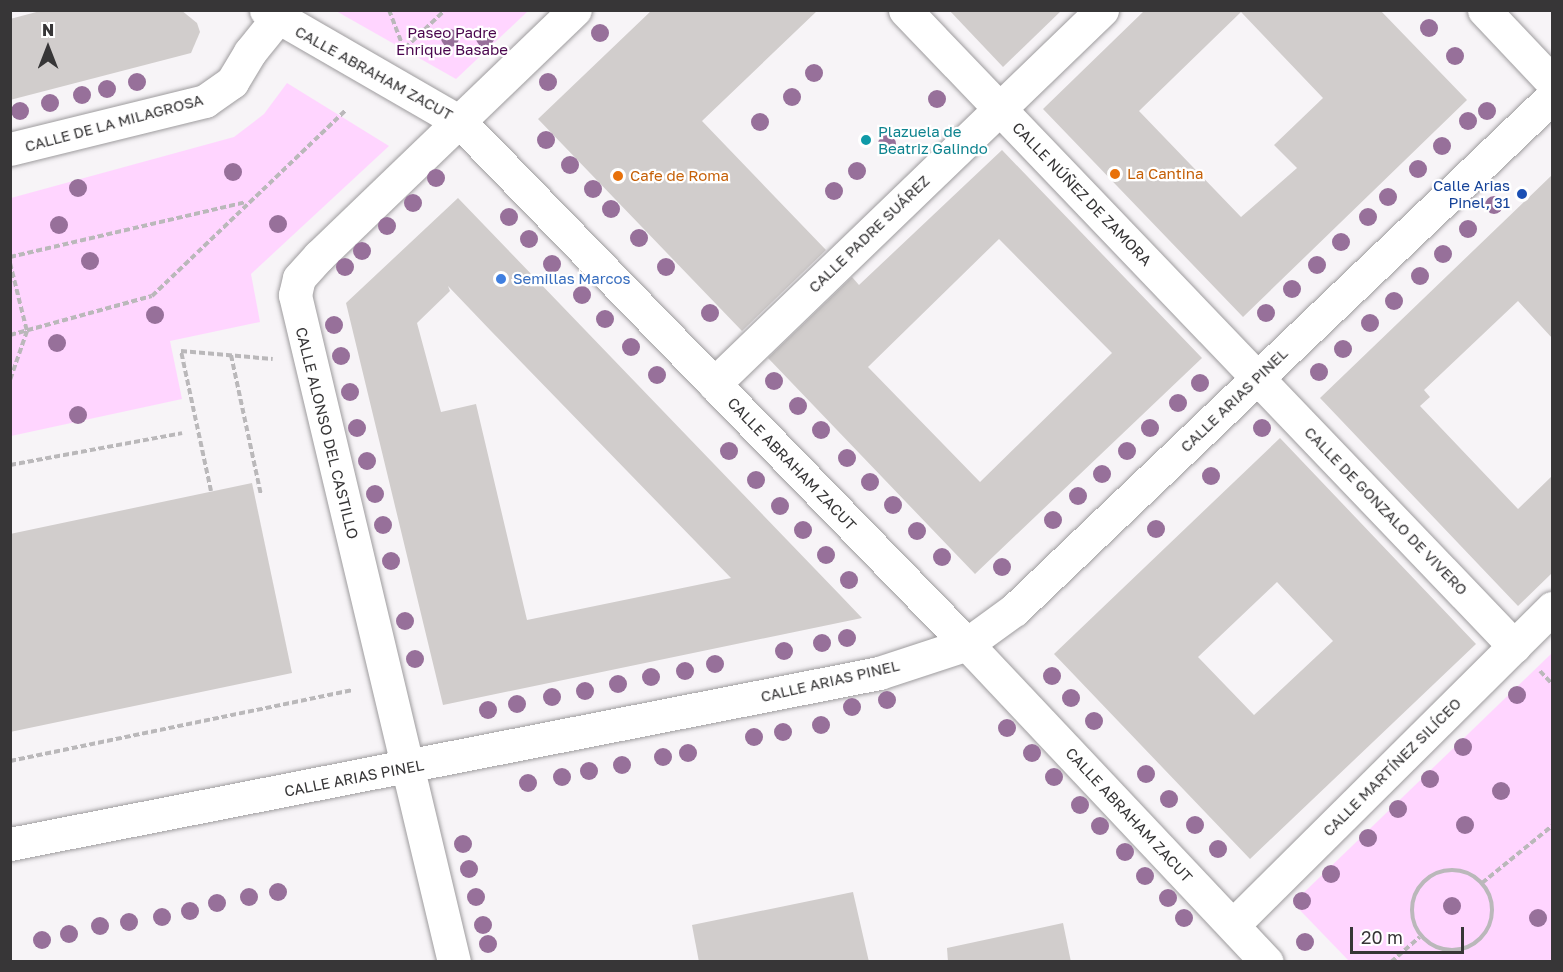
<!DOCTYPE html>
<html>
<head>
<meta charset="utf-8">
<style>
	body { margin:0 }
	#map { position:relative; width:1563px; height:972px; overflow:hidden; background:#f7f4f7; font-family:"Golos Text",sans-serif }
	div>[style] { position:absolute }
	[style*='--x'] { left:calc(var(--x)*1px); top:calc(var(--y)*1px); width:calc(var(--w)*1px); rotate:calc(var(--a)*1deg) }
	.green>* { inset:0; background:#ffd5ff }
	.building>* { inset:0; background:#d1cdcc }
	.path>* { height:4px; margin-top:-2px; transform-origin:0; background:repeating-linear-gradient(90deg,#bab8ba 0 6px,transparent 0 9px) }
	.path>.ring { margin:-2px; padding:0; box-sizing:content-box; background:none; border:4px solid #bab8ba; border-radius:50% }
	.roads { filter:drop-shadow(0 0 2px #9e9c9e) drop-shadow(0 0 2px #9e9c9e) }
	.street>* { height:33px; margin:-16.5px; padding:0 16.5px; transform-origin:16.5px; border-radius:16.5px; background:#fff }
	.trees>* { width:18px; height:18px; margin:-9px; border-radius:50%; background:#97709a }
	.dots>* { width:16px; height:16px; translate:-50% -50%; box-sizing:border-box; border:3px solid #fff; border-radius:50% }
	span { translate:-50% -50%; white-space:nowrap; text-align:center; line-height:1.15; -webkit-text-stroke:4.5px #fff; paint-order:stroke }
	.park-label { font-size:15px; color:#49044d }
	.street-label { font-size:15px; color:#373637 }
	.culture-label { font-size:15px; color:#0d838f }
	.left { translate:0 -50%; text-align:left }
	.food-label { font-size:15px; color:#c56008 }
	.transit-label { font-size:15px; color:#164399 }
	.right { translate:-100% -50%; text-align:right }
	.shop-label { font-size:15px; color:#366cbe }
	.frame { position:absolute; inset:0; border:12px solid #373637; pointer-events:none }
	.north { position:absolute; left:18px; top:18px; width:60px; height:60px; -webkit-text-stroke:4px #fff; paint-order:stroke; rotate:0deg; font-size:16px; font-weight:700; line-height:24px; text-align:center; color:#373637 }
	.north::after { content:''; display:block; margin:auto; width:21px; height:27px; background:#373637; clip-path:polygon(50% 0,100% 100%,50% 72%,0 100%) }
	.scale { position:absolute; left:1350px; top:927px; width:114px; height:27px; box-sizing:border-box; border:3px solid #373637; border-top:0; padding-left:8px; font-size:18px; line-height:21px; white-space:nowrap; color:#373637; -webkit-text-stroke:4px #fff; paint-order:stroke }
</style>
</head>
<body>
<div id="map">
	<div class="green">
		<div style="clip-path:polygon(336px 11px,528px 10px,528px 11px,456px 79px)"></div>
		<div style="clip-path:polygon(287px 83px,389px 146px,251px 274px,260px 322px,170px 341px,182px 399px,11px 436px,11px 198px,234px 137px,264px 114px)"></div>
		<div style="clip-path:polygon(1552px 653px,1552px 961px,1349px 961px,1293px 903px)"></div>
	</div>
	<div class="building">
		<div style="clip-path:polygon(44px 10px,181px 10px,197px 23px,200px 32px,191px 53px,10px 100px,10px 19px)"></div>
		<div style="clip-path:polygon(652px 10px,818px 10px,702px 121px,826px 250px,742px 331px,538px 119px)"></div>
		<div style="clip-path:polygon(949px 10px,1062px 10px,1003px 67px)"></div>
		<div style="clip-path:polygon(evenodd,1145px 10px,1380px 10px,1467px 100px,1243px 317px,1043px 109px,1145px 10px,1241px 12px,1323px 98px,1274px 145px,1297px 168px,1241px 217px,1139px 111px,1241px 12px)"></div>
		<div style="clip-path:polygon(evenodd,1002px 150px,1202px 358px,975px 574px,768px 358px,852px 277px,859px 285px,1002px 150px,999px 239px,1112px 353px,980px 482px,868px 367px,999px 239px)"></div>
		<div style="clip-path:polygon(1552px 175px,1552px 338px,1518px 301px,1424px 390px,1430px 397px,1420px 406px,1518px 509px,1552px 476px,1552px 573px,1518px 606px,1320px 398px)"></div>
		<div style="clip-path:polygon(evenodd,458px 198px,841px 596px,862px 618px,443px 705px,346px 303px,458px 198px,448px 286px,491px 331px,731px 578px,527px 620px,476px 404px,441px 412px,417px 323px,450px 291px,448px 286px)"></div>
		<div style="clip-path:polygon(evenodd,1280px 438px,1476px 644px,1250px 859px,1054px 654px,1280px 438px,1277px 582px,1333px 641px,1254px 715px,1198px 657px,1277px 582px)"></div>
		<div style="clip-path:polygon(252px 483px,292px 673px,10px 732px,10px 534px)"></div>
		<div style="clip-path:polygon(853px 892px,869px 962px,699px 962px,692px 925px)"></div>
		<div style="clip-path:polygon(1063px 923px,1071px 962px,948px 962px,947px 948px)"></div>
	</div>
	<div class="path">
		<div style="--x:389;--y:10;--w:39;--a:69"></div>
		<div style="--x:405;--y:48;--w:55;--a:-43.5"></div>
		<div style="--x:10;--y:257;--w:242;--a:-13.1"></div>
		<div style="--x:10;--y:263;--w:70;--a:76"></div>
		<div style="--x:27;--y:331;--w:52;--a:109.1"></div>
		<div style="--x:10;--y:335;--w:147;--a:-15.4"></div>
		<div style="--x:152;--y:296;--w:269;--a:-43.8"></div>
		<div style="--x:231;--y:355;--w:143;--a:77.9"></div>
		<div style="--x:10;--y:465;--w:175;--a:-10.5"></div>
		<div style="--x:211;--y:491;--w:143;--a:-102.1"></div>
		<div style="--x:181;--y:351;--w:92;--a:5"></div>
		<div style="--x:1540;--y:671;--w:18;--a:47"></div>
		<div style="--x:10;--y:761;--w:350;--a:-11.7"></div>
		<div class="ring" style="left:1412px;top:870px;width:76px;height:76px"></div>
		<div style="--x:1482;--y:883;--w:90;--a:-39.2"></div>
		<div style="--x:1391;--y:962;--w:38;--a:-41"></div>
	</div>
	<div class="roads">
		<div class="street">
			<div style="--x:266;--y:10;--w:224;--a:30"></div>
			<div style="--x:460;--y:122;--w:728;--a:45.84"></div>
			<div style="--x:967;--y:644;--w:437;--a:46.7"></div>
			<div style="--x:905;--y:10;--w:881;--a:46.24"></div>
			<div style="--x:1484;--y:10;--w:99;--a:46.6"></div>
			<div style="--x:10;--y:149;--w:201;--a:-13.8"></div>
			<div style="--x:205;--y:101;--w:33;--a:-35"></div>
			<div style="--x:232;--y:82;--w:35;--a:-59"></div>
			<div style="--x:250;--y:52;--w:54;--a:-51"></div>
			<div style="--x:714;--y:384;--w:539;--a:-43.95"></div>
			<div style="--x:10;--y:844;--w:886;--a:-11.13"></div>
			<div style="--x:879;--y:673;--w:93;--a:-18.2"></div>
			<div style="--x:967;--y:644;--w:58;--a:-35.9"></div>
			<div style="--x:1014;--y:610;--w:743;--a:-43.64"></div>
			<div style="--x:1233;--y:925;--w:450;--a:-44.8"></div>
			<div style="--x:454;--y:962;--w:686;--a:-103.41"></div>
			<div style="--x:295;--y:295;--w:17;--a:-77"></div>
			<div style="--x:299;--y:278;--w:30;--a:-48"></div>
			<div style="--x:319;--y:256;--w:355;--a:-43.9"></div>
		</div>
	</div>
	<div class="trees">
		<div style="left:1429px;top:28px"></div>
		<div style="left:600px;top:33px"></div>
		<div style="left:450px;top:38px"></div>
		<div style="left:485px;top:38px"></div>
		<div style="left:1455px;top:56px"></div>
		<div style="left:814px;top:73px"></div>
		<div style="left:137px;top:82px"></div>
		<div style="left:548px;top:82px"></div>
		<div style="left:107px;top:89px"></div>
		<div style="left:82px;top:95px"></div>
		<div style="left:792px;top:97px"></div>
		<div style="left:937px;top:99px"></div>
		<div style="left:50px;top:103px"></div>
		<div style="left:20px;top:111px"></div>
		<div style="left:1487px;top:111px"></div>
		<div style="left:1468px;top:121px"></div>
		<div style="left:760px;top:122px"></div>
		<div style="left:546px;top:140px"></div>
		<div style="left:887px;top:144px"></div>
		<div style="left:1442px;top:146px"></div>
		<div style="left:570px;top:165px"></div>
		<div style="left:1418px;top:169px"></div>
		<div style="left:857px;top:171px"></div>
		<div style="left:233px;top:172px"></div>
		<div style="left:436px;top:178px"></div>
		<div style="left:78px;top:188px"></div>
		<div style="left:593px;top:189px"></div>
		<div style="left:834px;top:191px"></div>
		<div style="left:1388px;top:197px"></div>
		<div style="left:413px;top:203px"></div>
		<div style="left:1494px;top:205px"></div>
		<div style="left:611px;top:209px"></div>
		<div style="left:509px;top:217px"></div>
		<div style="left:1368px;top:217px"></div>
		<div style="left:278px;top:224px"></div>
		<div style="left:59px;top:225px"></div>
		<div style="left:387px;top:226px"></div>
		<div style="left:1468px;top:229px"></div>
		<div style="left:639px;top:238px"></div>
		<div style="left:529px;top:239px"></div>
		<div style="left:1341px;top:242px"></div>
		<div style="left:362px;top:251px"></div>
		<div style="left:1443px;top:254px"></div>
		<div style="left:90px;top:261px"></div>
		<div style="left:552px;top:264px"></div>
		<div style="left:1317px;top:265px"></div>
		<div style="left:345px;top:267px"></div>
		<div style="left:666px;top:267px"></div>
		<div style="left:1420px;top:276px"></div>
		<div style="left:1292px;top:289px"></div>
		<div style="left:582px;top:295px"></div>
		<div style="left:1394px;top:301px"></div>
		<div style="left:710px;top:313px"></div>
		<div style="left:1266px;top:313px"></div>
		<div style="left:155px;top:315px"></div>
		<div style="left:605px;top:319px"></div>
		<div style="left:1370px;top:323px"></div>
		<div style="left:334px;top:325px"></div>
		<div style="left:57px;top:343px"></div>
		<div style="left:631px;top:347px"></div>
		<div style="left:1343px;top:349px"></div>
		<div style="left:341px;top:356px"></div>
		<div style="left:1319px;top:372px"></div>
		<div style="left:657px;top:375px"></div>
		<div style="left:774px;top:381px"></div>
		<div style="left:1200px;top:383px"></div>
		<div style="left:350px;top:392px"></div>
		<div style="left:1178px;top:403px"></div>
		<div style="left:798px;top:406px"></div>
		<div style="left:78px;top:415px"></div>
		<div style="left:357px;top:428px"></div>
		<div style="left:1150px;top:428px"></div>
		<div style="left:1262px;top:428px"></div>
		<div style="left:821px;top:430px"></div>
		<div style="left:729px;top:451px"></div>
		<div style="left:1127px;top:451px"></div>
		<div style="left:847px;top:458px"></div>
		<div style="left:367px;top:461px"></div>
		<div style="left:1102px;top:474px"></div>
		<div style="left:1211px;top:476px"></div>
		<div style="left:756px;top:480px"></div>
		<div style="left:870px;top:482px"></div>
		<div style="left:375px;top:494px"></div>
		<div style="left:1078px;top:496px"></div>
		<div style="left:893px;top:505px"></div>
		<div style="left:780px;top:506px"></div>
		<div style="left:1053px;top:520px"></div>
		<div style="left:383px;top:525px"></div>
		<div style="left:1156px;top:529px"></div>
		<div style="left:803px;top:530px"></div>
		<div style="left:917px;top:531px"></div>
		<div style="left:826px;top:555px"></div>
		<div style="left:942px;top:557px"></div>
		<div style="left:391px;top:561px"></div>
		<div style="left:1002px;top:567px"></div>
		<div style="left:849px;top:580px"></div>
		<div style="left:405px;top:621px"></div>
		<div style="left:847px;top:638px"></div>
		<div style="left:822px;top:643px"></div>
		<div style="left:784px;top:651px"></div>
		<div style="left:415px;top:659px"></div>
		<div style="left:715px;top:664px"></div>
		<div style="left:685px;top:671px"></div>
		<div style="left:1052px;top:676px"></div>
		<div style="left:651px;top:677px"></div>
		<div style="left:618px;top:684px"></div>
		<div style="left:585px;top:691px"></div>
		<div style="left:1517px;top:695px"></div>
		<div style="left:552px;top:697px"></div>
		<div style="left:1071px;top:698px"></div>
		<div style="left:887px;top:700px"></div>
		<div style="left:517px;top:704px"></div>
		<div style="left:852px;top:707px"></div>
		<div style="left:488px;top:710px"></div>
		<div style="left:1094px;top:721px"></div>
		<div style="left:821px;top:725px"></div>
		<div style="left:1007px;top:728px"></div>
		<div style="left:783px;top:732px"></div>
		<div style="left:754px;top:737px"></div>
		<div style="left:1463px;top:747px"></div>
		<div style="left:688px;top:753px"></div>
		<div style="left:1032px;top:753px"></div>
		<div style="left:663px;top:757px"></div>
		<div style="left:622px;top:765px"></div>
		<div style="left:589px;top:771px"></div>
		<div style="left:1146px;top:774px"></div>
		<div style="left:562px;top:777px"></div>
		<div style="left:1054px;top:777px"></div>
		<div style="left:1430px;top:779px"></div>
		<div style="left:528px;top:783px"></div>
		<div style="left:1501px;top:791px"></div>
		<div style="left:1169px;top:799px"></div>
		<div style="left:1080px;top:805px"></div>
		<div style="left:1398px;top:809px"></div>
		<div style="left:1195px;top:825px"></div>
		<div style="left:1465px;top:825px"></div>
		<div style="left:1100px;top:826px"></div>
		<div style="left:1368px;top:838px"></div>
		<div style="left:463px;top:844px"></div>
		<div style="left:1218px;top:849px"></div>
		<div style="left:1125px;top:852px"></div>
		<div style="left:469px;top:869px"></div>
		<div style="left:1331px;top:874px"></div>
		<div style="left:1145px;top:876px"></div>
		<div style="left:278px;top:892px"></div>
		<div style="left:249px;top:897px"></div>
		<div style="left:476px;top:897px"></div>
		<div style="left:1168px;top:898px"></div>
		<div style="left:1302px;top:901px"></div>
		<div style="left:217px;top:903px"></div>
		<div style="left:1452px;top:906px"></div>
		<div style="left:190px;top:911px"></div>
		<div style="left:162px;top:917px"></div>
		<div style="left:1184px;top:918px"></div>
		<div style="left:1538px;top:918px"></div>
		<div style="left:129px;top:922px"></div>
		<div style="left:483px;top:925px"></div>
		<div style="left:100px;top:926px"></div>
		<div style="left:69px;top:934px"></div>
		<div style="left:42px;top:940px"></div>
		<div style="left:1305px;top:942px"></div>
		<div style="left:488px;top:944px"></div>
	</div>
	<div class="dots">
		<div style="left:866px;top:140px;background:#0f9aa8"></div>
		<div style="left:1115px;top:174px;background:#e8710a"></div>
		<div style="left:618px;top:176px;background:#e8710a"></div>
		<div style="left:1522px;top:194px;background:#1a4fb4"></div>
		<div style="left:501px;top:279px;background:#3f7fe0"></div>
	</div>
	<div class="park-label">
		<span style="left:452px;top:41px">Paseo Padre<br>Enrique Basabe</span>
	</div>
	<div class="street-label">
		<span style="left:374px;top:73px;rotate:29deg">CALLE ABRAHAM ZACUT</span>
		<span style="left:114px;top:123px;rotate:-15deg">CALLE DE LA MILAGROSA</span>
		<span style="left:1082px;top:194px;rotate:46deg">CALLE NÚÑEZ DE ZAMORA</span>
		<span style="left:869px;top:234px;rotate:-44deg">CALLE PADRE SUÁREZ</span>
		<span style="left:1234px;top:400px;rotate:-44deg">CALLE ARIAS PINEL</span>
		<span style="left:327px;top:433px;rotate:76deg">CALLE ALONSO DEL CASTILLO</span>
		<span style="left:792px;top:464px;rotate:46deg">CALLE ABRAHAM ZACUT</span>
		<span style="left:1386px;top:511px;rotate:46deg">CALLE DE GONZALO DE VIVERO</span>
		<span style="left:830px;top:681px;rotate:-13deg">CALLE ARIAS PINEL</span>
		<span style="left:1392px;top:767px;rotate:-45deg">CALLE MARTÍNEZ SILÍCEO</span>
		<span style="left:354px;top:778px;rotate:-11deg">CALLE ARIAS PINEL</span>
		<span style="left:1129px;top:815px;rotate:47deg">CALLE ABRAHAM ZACUT</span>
	</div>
	<div class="culture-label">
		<span class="left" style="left:878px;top:140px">Plazuela de<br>Beatriz Galindo</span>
	</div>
	<div class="food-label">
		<span class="left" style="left:1127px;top:174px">La Cantina</span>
		<span class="left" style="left:630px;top:176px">Cafe de Roma</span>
	</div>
	<div class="transit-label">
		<span class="right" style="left:1510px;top:194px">Calle Arias<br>Pinel, 31</span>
	</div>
	<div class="shop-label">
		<span class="left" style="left:513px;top:279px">Semillas Marcos</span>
	</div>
	<div class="frame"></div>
	<div class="north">N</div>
	<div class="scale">20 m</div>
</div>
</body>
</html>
